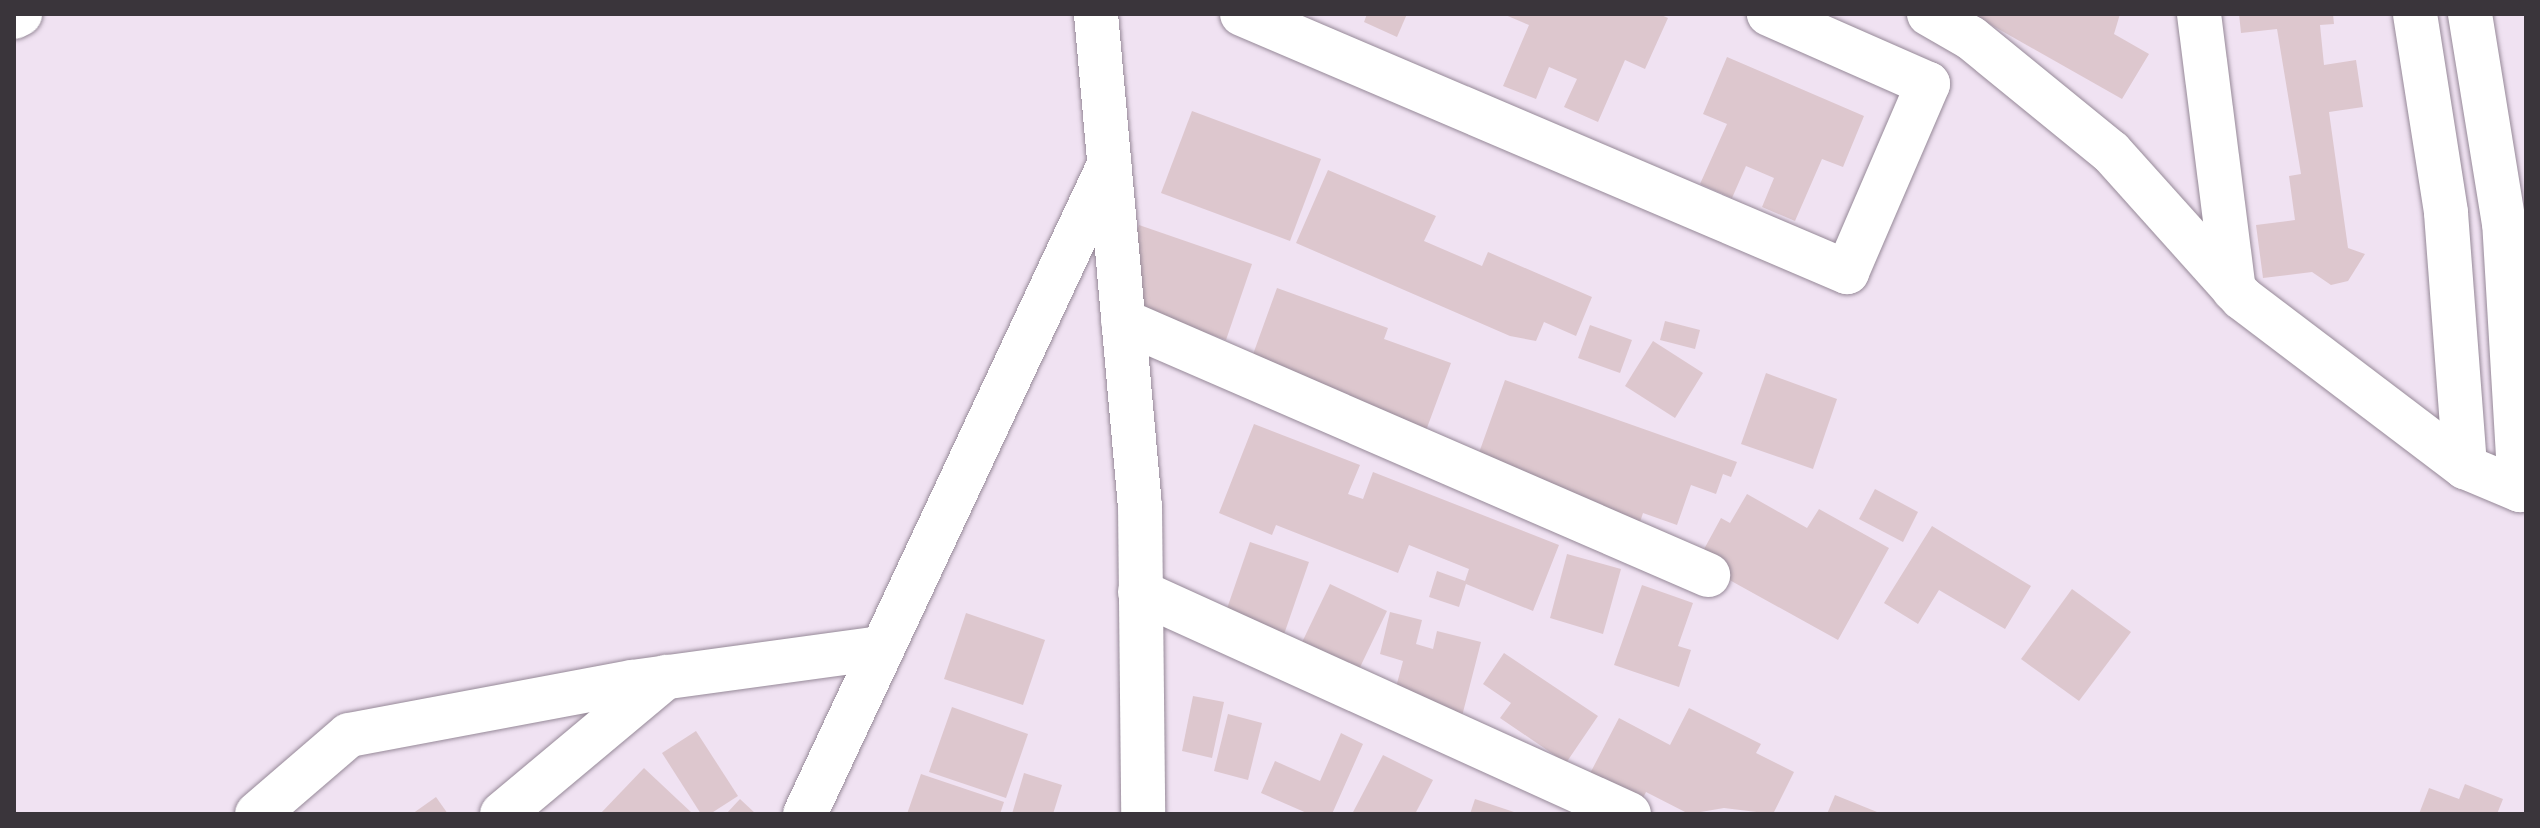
<!DOCTYPE html>
<html>
<head>
<meta charset="utf-8">
<style>
	body { margin:0 }
	#map { position:relative; width:2540px; height:828px; overflow:hidden; background:#f0e2f2; font-family:Arial,sans-serif }
	div>[style] { position:absolute }
	[style*='--x'] { left:calc(var(--x)*1px); top:calc(var(--y)*1px); width:calc(var(--w)*1px); rotate:calc(var(--a)*1deg) }
	.building>* { inset:0; background:#ddc7ce }
	.roads { filter:drop-shadow(0 0 2px #968998) drop-shadow(0 0 2px #968998) }
	.minor>* { height:44px; margin:-22px; padding:0 22px; transform-origin:22px; border-radius:22px; background:#fff }
	span { translate:-50% -50%; white-space:nowrap; text-align:center; line-height:1.15; -webkit-text-stroke:6px #fff; paint-order:stroke }
	.frame { position:absolute; inset:0; border:16px solid #3a353b; pointer-events:none }
</style>
</head>
<body>
<div id="map">
	<div class="building">
		<div style="clip-path:polygon(1367px 14px,1407px 14px,1397px 37px,1364px 22px)"></div>
		<div style="clip-path:polygon(1503px 14px,1659px 14px,1668px 18px,1645px 69px,1625px 60px,1598px 122px,1564px 107px,1577px 79px,1549px 67px,1536px 99px,1503px 86px,1529px 25px)"></div>
		<div style="clip-path:polygon(1972px 14px,2120px 14px,2114px 34px,2149px 54px,2122px 99px)"></div>
		<div style="clip-path:polygon(2239px 14px,2333px 14px,2334px 24px,2320px 25px,2324px 65px,2356px 60px,2363px 107px,2329px 112px,2348px 248px,2365px 254px,2348px 281px,2331px 285px,2312px 272px,2263px 278px,2256px 225px,2295px 220px,2289px 176px,2301px 174px,2277px 29px,2241px 33px)"></div>
		<div style="clip-path:polygon(1727px 57px,1864px 116px,1843px 167px,1822px 159px,1795px 221px,1762px 207px,1774px 178px,1746px 166px,1732px 198px,1700px 184px,1727px 124px,1703px 114px)"></div>
		<div style="clip-path:polygon(1192px 111px,1321px 159px,1290px 241px,1161px 193px)"></div>
		<div style="clip-path:polygon(1328px 170px,1436px 216px,1424px 241px,1482px 266px,1488px 252px,1592px 297px,1576px 336px,1544px 322px,1536px 341px,1510px 336px,1296px 243px)"></div>
		<div style="clip-path:polygon(1139px 225px,1252px 264px,1226px 340px,1113px 301px)"></div>
		<div style="clip-path:polygon(1277px 288px,1388px 328px,1384px 339px,1451px 363px,1421px 444px,1247px 371px)"></div>
		<div style="clip-path:polygon(1665px 321px,1700px 330px,1695px 349px,1660px 340px)"></div>
		<div style="clip-path:polygon(1590px 325px,1632px 340px,1620px 373px,1578px 358px)"></div>
		<div style="clip-path:polygon(1653px 341px,1703px 373px,1675px 418px,1625px 386px)"></div>
		<div style="clip-path:polygon(1766px 373px,1837px 399px,1813px 469px,1741px 444px)"></div>
		<div style="clip-path:polygon(1505px 380px,1737px 462px,1731px 477px,1723px 474px,1716px 494px,1691px 485px,1677px 525px,1643px 513px,1640px 522px,1475px 464px)"></div>
		<div style="clip-path:polygon(1254px 424px,1360px 465px,1348px 494px,1363px 499px,1373px 472px,1559px 545px,1533px 611px,1466px 584px,1459px 607px,1429px 597px,1437px 571px,1465px 581px,1469px 569px,1409px 545px,1398px 573px,1276px 525px,1272px 535px,1219px 513px)"></div>
		<div style="clip-path:polygon(1875px 489px,1918px 512px,1903px 542px,1859px 519px)"></div>
		<div style="clip-path:polygon(1747px 494px,1807px 528px,1819px 509px,1889px 548px,1838px 640px,1697px 562px,1721px 518px,1730px 523px)"></div>
		<div style="clip-path:polygon(1932px 526px,2031px 586px,2005px 629px,1939px 590px,1918px 624px,1884px 603px)"></div>
		<div style="clip-path:polygon(1250px 542px,1309px 562px,1281px 643px,1222px 623px)"></div>
		<div style="clip-path:polygon(1567px 554px,1621px 569px,1603px 634px,1550px 618px)"></div>
		<div style="clip-path:polygon(1330px 584px,1387px 611px,1350px 688px,1293px 661px)"></div>
		<div style="clip-path:polygon(1642px 585px,1693px 603px,1678px 646px,1691px 650px,1679px 687px,1614px 665px)"></div>
		<div style="clip-path:polygon(2072px 589px,2131px 632px,2079px 701px,2021px 659px)"></div>
		<div style="clip-path:polygon(1390px 612px,1422px 620px,1416px 644px,1433px 649px,1437px 631px,1481px 642px,1460px 724px,1391px 706px,1403px 661px,1380px 654px)"></div>
		<div style="clip-path:polygon(966px 613px,1045px 640px,1023px 705px,944px 679px)"></div>
		<div style="clip-path:polygon(1504px 653px,1598px 716px,1566px 763px,1500px 718px,1511px 703px,1483px 684px)"></div>
		<div style="clip-path:polygon(1193px 696px,1224px 702px,1212px 758px,1182px 751px)"></div>
		<div style="clip-path:polygon(952px 707px,1028px 734px,1006px 798px,929px 772px)"></div>
		<div style="clip-path:polygon(1689px 708px,1761px 744px,1756px 753px,1794px 772px,1773px 814px,1724px 808px,1689px 814px,1646px 792px,1637px 810px,1585px 783px,1619px 718px,1670px 745px)"></div>
		<div style="clip-path:polygon(1228px 714px,1262px 723px,1248px 780px,1214px 771px)"></div>
		<div style="clip-path:polygon(696px 731px,738px 796px,710px 814px,701px 814px,662px 753px)"></div>
		<div style="clip-path:polygon(1341px 733px,1363px 744px,1332px 814px,1309px 814px,1261px 793px,1275px 761px,1320px 781px)"></div>
		<div style="clip-path:polygon(1383px 755px,1433px 780px,1415px 814px,1352px 814px)"></div>
		<div style="clip-path:polygon(644px 768px,693px 814px,600px 814px)"></div>
		<div style="clip-path:polygon(1024px 773px,1062px 785px,1053px 814px,1012px 814px)"></div>
		<div style="clip-path:polygon(921px 774px,1004px 802px,1000px 814px,907px 814px)"></div>
		<div style="clip-path:polygon(2465px 784px,2503px 799px,2497px 814px,2419px 814px,2429px 788px,2459px 799px)"></div>
		<div style="clip-path:polygon(1835px 795px,1882px 814px,1827px 814px)"></div>
		<div style="clip-path:polygon(436px 797px,448px 814px,412px 814px)"></div>
		<div style="clip-path:polygon(740px 799px,756px 814px,726px 814px)"></div>
		<div style="clip-path:polygon(1475px 799px,1517px 813px,1517px 814px,1470px 814px)"></div>
	</div>
	<div class="roads">
		<div class="minor">
			<div style="--x:1096;--y:14;--w:493;--a:84.9"></div>
			<div style="--x:1140;--y:505;--w:309;--a:89.4"></div>
			<div style="--x:1242;--y:14;--w:658;--a:23.1"></div>
			<div style="--x:1847;--y:272;--w:205;--a:-66.7"></div>
			<div style="--x:1928;--y:84;--w:174;--a:-156.2"></div>
			<div style="--x:1929;--y:14;--w:48;--a:29.7"></div>
			<div style="--x:1971;--y:38;--w:181;--a:39.2"></div>
			<div style="--x:2111;--y:152;--w:196;--a:48.1"></div>
			<div style="--x:2242;--y:298;--w:280;--a:37.2"></div>
			<div style="--x:2465;--y:467;--w:60;--a:22.7"></div>
			<div style="--x:2520;--y:490;--w:266;--a:-93.4"></div>
			<div style="--x:2504;--y:224;--w:213;--a:-99.2"></div>
			<div style="--x:2199;--y:14;--w:278;--a:82.8"></div>
			<div style="--x:2415;--y:14;--w:201;--a:81.1"></div>
			<div style="--x:2446;--y:213;--w:255;--a:85.7"></div>
			<div style="--x:14;--y:17;--w:7;--a:-27"></div>
			<div style="--x:1123;--y:321;--w:638;--a:23.47"></div>
			<div style="--x:1140;--y:592;--w:537;--a:24.42"></div>
			<div style="--x:257;--y:814;--w:121;--a:-40.7"></div>
			<div style="--x:349;--y:735;--w:288;--a:-10.6"></div>
			<div style="--x:632;--y:682;--w:249;--a:-7.8"></div>
			<div style="--x:502;--y:814;--w:214;--a:-39.9"></div>
			<div style="--x:805;--y:814;--w:717;--a:-64.9"></div>
		</div>
	</div>
	<div class="frame"></div>
</div>
</body>
</html>
